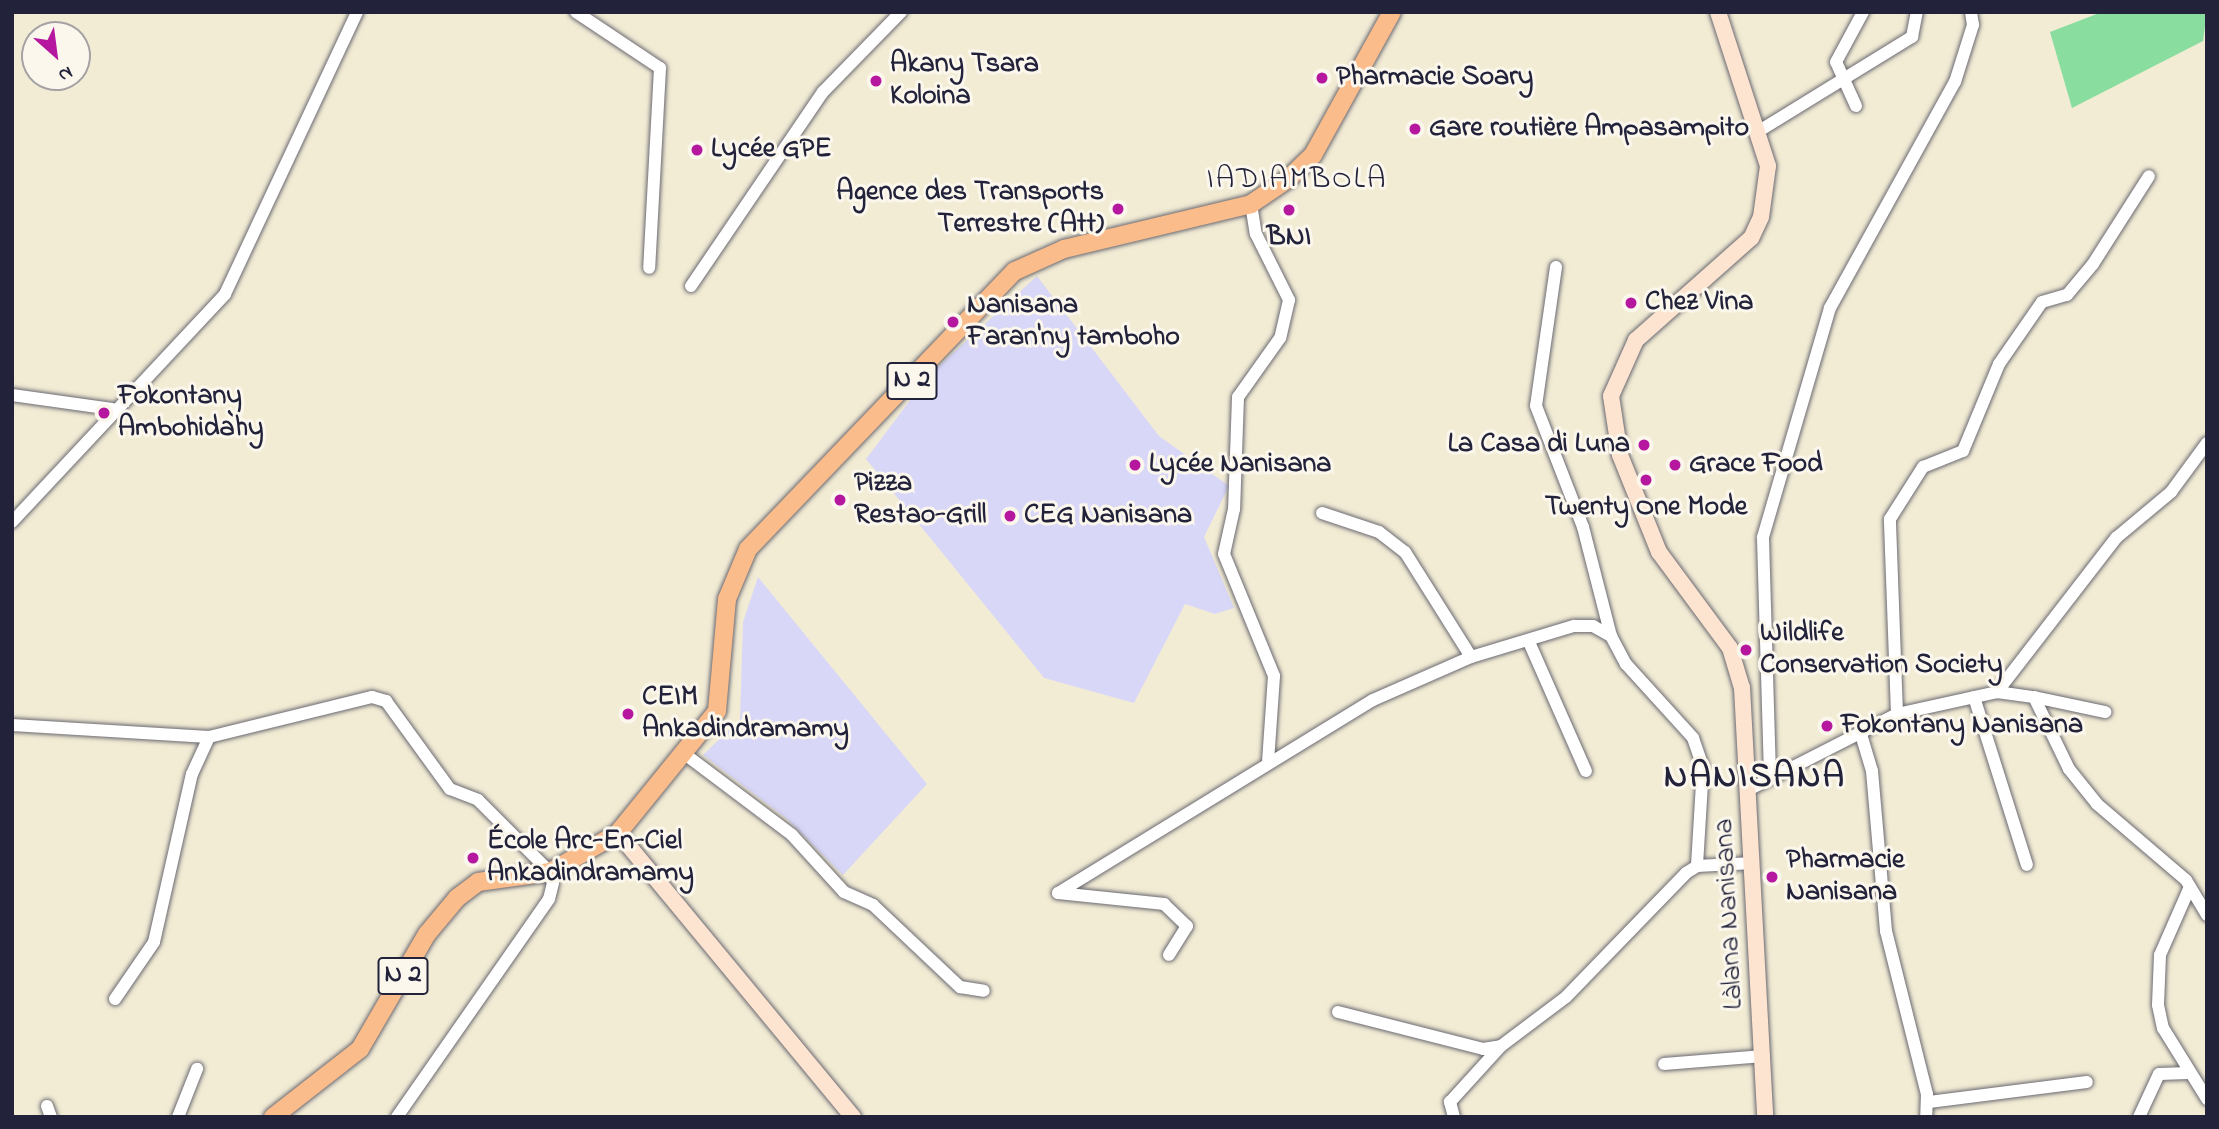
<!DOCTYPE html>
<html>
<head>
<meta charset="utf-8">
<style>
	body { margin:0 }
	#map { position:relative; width:2219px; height:1129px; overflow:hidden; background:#f2ecd5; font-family:"Indie Flower",sans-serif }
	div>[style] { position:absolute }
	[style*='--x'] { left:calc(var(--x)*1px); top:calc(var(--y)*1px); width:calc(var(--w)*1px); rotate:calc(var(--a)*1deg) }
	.built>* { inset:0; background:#d9d7f8 }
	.green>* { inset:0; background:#89dd9e }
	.roads { filter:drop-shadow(0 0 2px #6b6971) drop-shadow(0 0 2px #6b6971) }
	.street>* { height:12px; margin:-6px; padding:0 6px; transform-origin:6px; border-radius:6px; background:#fff }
	.secondary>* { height:16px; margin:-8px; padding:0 8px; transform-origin:8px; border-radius:8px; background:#fde4d1 }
	.primary>* { height:18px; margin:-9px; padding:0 9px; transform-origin:9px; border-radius:9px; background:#fabc8b }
	.dots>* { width:19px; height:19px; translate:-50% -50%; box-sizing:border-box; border:4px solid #fbf7ec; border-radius:50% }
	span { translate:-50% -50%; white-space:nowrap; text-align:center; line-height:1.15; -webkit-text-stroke:6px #fbf7ec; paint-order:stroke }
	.shield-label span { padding:2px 5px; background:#fbf7ec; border:2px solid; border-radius:5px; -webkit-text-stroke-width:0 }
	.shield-label { font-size:26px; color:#22223b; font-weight:700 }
	.poi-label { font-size:28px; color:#22223b; font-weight:700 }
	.left { translate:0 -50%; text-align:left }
	.right { translate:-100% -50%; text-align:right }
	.street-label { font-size:28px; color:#22223b }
	.neighbourhood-label { font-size:30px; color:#22223b; letter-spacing:2px }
	.district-label { font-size:35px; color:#22223b; font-weight:700; letter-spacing:2px }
	.frame { position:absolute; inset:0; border:14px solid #22223b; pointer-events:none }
	.north { position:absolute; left:21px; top:21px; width:70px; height:70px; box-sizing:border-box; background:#fbf7ec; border:2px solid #a4a2a5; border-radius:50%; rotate:152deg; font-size:19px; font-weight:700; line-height:28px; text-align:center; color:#22223b }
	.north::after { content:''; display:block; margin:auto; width:24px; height:32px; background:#b5179e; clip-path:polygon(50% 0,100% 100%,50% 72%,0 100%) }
</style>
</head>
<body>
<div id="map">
	<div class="built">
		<div style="clip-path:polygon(1037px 276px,1159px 436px,1229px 486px,1204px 537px,1234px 608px,1215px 614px,1185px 604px,1134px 703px,1044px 678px,866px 459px,929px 375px)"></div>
		<div style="clip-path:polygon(758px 577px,927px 784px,843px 875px,787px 819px,703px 755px,740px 719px,743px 622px)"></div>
	</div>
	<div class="green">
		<div style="clip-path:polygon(2102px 12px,2207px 12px,2203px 41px,2072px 108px,2050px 32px)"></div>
	</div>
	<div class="roads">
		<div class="street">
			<div style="--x:576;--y:12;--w:101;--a:33.7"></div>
			<div style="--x:660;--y:68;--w:200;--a:93.1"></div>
			<div style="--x:1856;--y:106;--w:48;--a:-114.4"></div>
			<div style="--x:1836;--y:62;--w:57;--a:-61.6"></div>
			<div style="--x:1759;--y:131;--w:180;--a:-31.6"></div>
			<div style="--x:1912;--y:37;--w:25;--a:-79"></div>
			<div style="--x:1251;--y:204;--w:30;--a:81"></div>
			<div style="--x:1256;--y:234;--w:74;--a:63.4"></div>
			<div style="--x:1289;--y:300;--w:39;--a:103"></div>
			<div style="--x:1280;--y:338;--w:72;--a:125.4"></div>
			<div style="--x:1238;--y:397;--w:112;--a:92"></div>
			<div style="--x:1234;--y:509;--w:46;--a:102.5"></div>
			<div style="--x:1224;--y:554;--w:132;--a:67.7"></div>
			<div style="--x:1274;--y:676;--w:85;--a:94"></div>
			<div style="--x:1556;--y:267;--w:140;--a:98.2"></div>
			<div style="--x:1536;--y:406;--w:130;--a:68.8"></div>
			<div style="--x:1583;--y:527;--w:113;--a:75.6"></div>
			<div style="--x:691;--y:286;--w:235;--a:-55.8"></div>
			<div style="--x:823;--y:92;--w:112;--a:-45.7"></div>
			<div style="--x:12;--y:395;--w:101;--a:8"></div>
			<div style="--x:1322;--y:513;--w:60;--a:18.4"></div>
			<div style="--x:1379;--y:532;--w:33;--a:38"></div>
			<div style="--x:1405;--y:552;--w:124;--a:57.8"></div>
			<div style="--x:12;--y:522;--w:312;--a:-46.9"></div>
			<div style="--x:225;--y:294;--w:311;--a:-64.9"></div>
			<div style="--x:1529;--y:642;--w:141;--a:66.2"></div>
			<div style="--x:1997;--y:692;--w:37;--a:8"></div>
			<div style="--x:2034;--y:697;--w:80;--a:64.1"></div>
			<div style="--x:2069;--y:769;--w:45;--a:51.3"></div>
			<div style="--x:2097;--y:804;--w:117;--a:40.5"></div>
			<div style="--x:2186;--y:880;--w:41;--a:59"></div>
			<div style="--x:1974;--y:697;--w:176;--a:72.5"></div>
			<div style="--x:2034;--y:697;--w:73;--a:11.9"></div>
			<div style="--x:1897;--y:714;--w:195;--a:-92.1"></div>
			<div style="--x:1890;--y:519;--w:62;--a:-57.6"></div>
			<div style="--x:1923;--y:467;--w:43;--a:-21.8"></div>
			<div style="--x:1963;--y:451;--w:94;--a:-67.5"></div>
			<div style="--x:1999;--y:364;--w:75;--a:-55.3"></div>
			<div style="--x:2042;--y:302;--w:26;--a:-16"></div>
			<div style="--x:2067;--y:295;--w:40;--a:-50"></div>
			<div style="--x:2093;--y:264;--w:104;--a:-57.5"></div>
			<div style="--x:12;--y:725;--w:197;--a:3.5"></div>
			<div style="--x:209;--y:737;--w:168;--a:-13.8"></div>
			<div style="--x:372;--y:697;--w:15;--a:16"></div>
			<div style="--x:386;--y:701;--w:109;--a:54"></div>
			<div style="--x:450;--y:789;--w:30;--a:21"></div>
			<div style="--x:478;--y:800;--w:102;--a:45"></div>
			<div style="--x:550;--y:872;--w:11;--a:75"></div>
			<div style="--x:553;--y:883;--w:16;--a:104"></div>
			<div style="--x:549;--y:899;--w:266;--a:124.9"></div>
			<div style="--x:1860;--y:731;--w:42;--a:73.3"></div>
			<div style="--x:1872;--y:771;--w:161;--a:85"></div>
			<div style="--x:1886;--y:931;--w:168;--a:75.9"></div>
			<div style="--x:1927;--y:1094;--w:23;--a:92"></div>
			<div style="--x:686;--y:755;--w:133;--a:37"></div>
			<div style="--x:792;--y:835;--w:77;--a:47.6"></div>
			<div style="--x:844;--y:892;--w:32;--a:24"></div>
			<div style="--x:873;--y:905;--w:120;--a:43.3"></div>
			<div style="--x:960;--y:987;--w:24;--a:9"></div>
			<div style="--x:1770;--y:775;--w:238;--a:-91.7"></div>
			<div style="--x:1763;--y:537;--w:239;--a:-73.7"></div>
			<div style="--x:1830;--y:308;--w:258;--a:-61.1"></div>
			<div style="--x:1955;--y:82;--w:60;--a:-72.5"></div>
			<div style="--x:1973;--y:25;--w:13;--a:-99"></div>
			<div style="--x:1750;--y:789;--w:165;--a:-27"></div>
			<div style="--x:1897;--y:714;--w:102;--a:-12.4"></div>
			<div style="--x:1997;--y:692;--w:195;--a:-52.3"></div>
			<div style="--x:2116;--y:538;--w:72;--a:-39.9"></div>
			<div style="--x:2171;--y:492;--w:61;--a:-53.7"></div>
			<div style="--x:2189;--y:889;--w:72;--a:113.7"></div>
			<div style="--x:2160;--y:955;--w:50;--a:92.3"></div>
			<div style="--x:2158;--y:1005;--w:24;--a:78"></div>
			<div style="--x:2163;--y:1028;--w:84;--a:58.2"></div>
			<div style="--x:1058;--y:893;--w:369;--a:-31.5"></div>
			<div style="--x:1373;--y:700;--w:107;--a:-23.7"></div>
			<div style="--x:1471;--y:657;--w:108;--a:-16.8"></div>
			<div style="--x:1574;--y:626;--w:19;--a:0"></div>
			<div style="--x:1593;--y:626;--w:21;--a:29"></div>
			<div style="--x:1611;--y:636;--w:32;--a:62"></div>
			<div style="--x:1626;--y:664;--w:100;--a:47.8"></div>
			<div style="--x:1693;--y:738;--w:31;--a:71"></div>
			<div style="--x:1703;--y:767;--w:99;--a:93.5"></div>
			<div style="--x:1058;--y:893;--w:107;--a:5.9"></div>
			<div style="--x:1164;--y:904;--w:32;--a:44"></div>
			<div style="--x:1187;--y:926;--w:34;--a:122"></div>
			<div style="--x:115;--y:999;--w:69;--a:-55.6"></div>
			<div style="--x:154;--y:942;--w:172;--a:-77.3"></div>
			<div style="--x:192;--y:774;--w:41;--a:-65.3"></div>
			<div style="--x:1338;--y:1012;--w:150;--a:14.3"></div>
			<div style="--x:1483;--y:1049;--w:18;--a:-9"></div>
			<div style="--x:1501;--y:1046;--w:81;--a:-37"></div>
			<div style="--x:1566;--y:997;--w:173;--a:-45.9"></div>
			<div style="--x:1686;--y:873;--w:13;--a:-32"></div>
			<div style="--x:1697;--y:866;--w:56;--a:-3.1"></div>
			<div style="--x:1664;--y:1064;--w:100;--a:-4.6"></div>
			<div style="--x:1929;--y:1102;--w:159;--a:-7.2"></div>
			<div style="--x:47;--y:1106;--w:12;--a:70"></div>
			<div style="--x:178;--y:1117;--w:52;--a:-68.4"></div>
			<div style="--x:1454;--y:1117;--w:16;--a:-105"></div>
			<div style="--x:1450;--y:1102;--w:76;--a:-47.7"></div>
			<div style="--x:2139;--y:1117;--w:47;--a:-65.1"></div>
			<div style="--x:2159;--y:1074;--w:29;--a:-2"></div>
		</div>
		<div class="secondary">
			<div style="--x:1718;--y:12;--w:162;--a:72"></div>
			<div style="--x:1768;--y:166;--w:51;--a:97.8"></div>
			<div style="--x:1761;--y:217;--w:23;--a:115"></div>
			<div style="--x:1751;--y:238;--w:154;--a:138.4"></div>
			<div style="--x:1636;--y:340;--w:61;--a:114.1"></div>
			<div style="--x:1611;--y:396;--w:60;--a:81.3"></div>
			<div style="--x:1620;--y:455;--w:105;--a:68.1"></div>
			<div style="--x:1659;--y:552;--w:119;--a:53.5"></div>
			<div style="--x:1730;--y:648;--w:42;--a:73.3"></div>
			<div style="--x:1742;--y:688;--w:430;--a:86.9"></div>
			<div style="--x:618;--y:833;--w:369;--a:50.4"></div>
		</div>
		<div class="primary">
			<div style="--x:273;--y:1117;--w:110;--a:-38"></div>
			<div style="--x:360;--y:1049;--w:133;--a:-59.8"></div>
			<div style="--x:427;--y:934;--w:47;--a:-50.2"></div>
			<div style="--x:457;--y:898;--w:26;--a:-37"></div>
			<div style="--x:478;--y:882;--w:73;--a:-7.9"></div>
			<div style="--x:550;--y:872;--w:78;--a:-29.8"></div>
			<div style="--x:618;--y:833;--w:157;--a:-50.9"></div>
			<div style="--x:717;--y:711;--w:112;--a:-84.9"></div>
			<div style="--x:727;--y:599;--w:54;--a:-67.2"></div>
			<div style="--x:748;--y:549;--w:385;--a:-46.2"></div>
			<div style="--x:1015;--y:271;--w:54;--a:-24.2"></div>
			<div style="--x:1064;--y:249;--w:192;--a:-13.5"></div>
			<div style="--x:1251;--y:204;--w:45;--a:-34"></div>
			<div style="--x:1288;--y:179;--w:35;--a:-44"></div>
			<div style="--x:1313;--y:155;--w:163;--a:-61.1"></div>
		</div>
	</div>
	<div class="dots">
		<div style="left:1322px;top:78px;background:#b5179e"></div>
		<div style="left:876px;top:81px;background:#b5179e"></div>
		<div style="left:1415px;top:129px;background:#b5179e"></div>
		<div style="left:697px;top:150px;background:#b5179e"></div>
		<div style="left:1118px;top:209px;background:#b5179e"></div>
		<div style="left:1289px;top:210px;background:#b5179e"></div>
		<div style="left:1631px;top:303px;background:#b5179e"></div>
		<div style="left:953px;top:322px;background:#b5179e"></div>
		<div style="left:104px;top:413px;background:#b5179e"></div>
		<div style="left:1644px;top:445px;background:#b5179e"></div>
		<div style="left:1135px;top:465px;background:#b5179e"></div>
		<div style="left:1675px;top:465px;background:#b5179e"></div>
		<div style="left:1646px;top:480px;background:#b5179e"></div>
		<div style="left:840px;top:500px;background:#b5179e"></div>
		<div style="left:1010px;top:516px;background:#b5179e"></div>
		<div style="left:1746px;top:650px;background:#b5179e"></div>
		<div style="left:628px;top:714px;background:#b5179e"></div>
		<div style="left:1827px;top:726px;background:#b5179e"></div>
		<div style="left:473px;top:858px;background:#b5179e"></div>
		<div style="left:1772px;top:877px;background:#b5179e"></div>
	</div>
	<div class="shield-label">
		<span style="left:912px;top:381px">N 2</span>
		<span style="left:403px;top:976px">N 2</span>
	</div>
	<div class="poi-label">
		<span class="left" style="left:890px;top:81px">Akany Tsara<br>Koloina</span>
		<span class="left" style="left:1336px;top:78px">Pharmacie Soary</span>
		<span class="left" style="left:1429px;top:129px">Gare routière Ampasampito</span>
		<span class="left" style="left:711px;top:150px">Lycée GPE</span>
		<span class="right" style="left:1104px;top:209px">Agence des Transports<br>Terrestre (Att)</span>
		<span style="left:1289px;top:238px">BNI</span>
		<span class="left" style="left:1645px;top:303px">Chez Vina</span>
		<span class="left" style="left:967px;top:322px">Nanisana<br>Faran'ny tamboho</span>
		<span class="left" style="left:118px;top:413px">Fokontany<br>Ambohidahy</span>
		<span class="right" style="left:1630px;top:445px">La Casa di Luna</span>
		<span class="left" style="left:1149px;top:465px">Lycée Nanisana</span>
		<span class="left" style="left:1689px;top:465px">Grace Food</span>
		<span class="left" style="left:854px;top:500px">Pizza<br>Restao-Grill</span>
		<span style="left:1646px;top:508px">Twenty One Mode</span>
		<span class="left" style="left:1024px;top:516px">CEG Nanisana</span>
		<span class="left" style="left:1760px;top:650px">Wildlife<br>Conservation Society</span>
		<span class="left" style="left:642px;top:714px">CEIM<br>Ankadindramamy</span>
		<span class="left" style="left:1841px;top:726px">Fokontany Nanisana</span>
		<span class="left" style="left:487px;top:858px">École Arc-En-Ciel<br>Ankadindramamy</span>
		<span class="left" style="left:1786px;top:877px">Pharmacie<br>Nanisana</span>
	</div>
	<div class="street-label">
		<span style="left:1730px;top:914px;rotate:-93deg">Làlana Nanisana</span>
	</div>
	<div class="neighbourhood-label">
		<span style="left:1297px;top:180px">IADIAMBOLA</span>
	</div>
	<div class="district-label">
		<span style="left:1755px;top:778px">NANISANA</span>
	</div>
	<div class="frame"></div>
	<div class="north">N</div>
</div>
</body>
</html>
